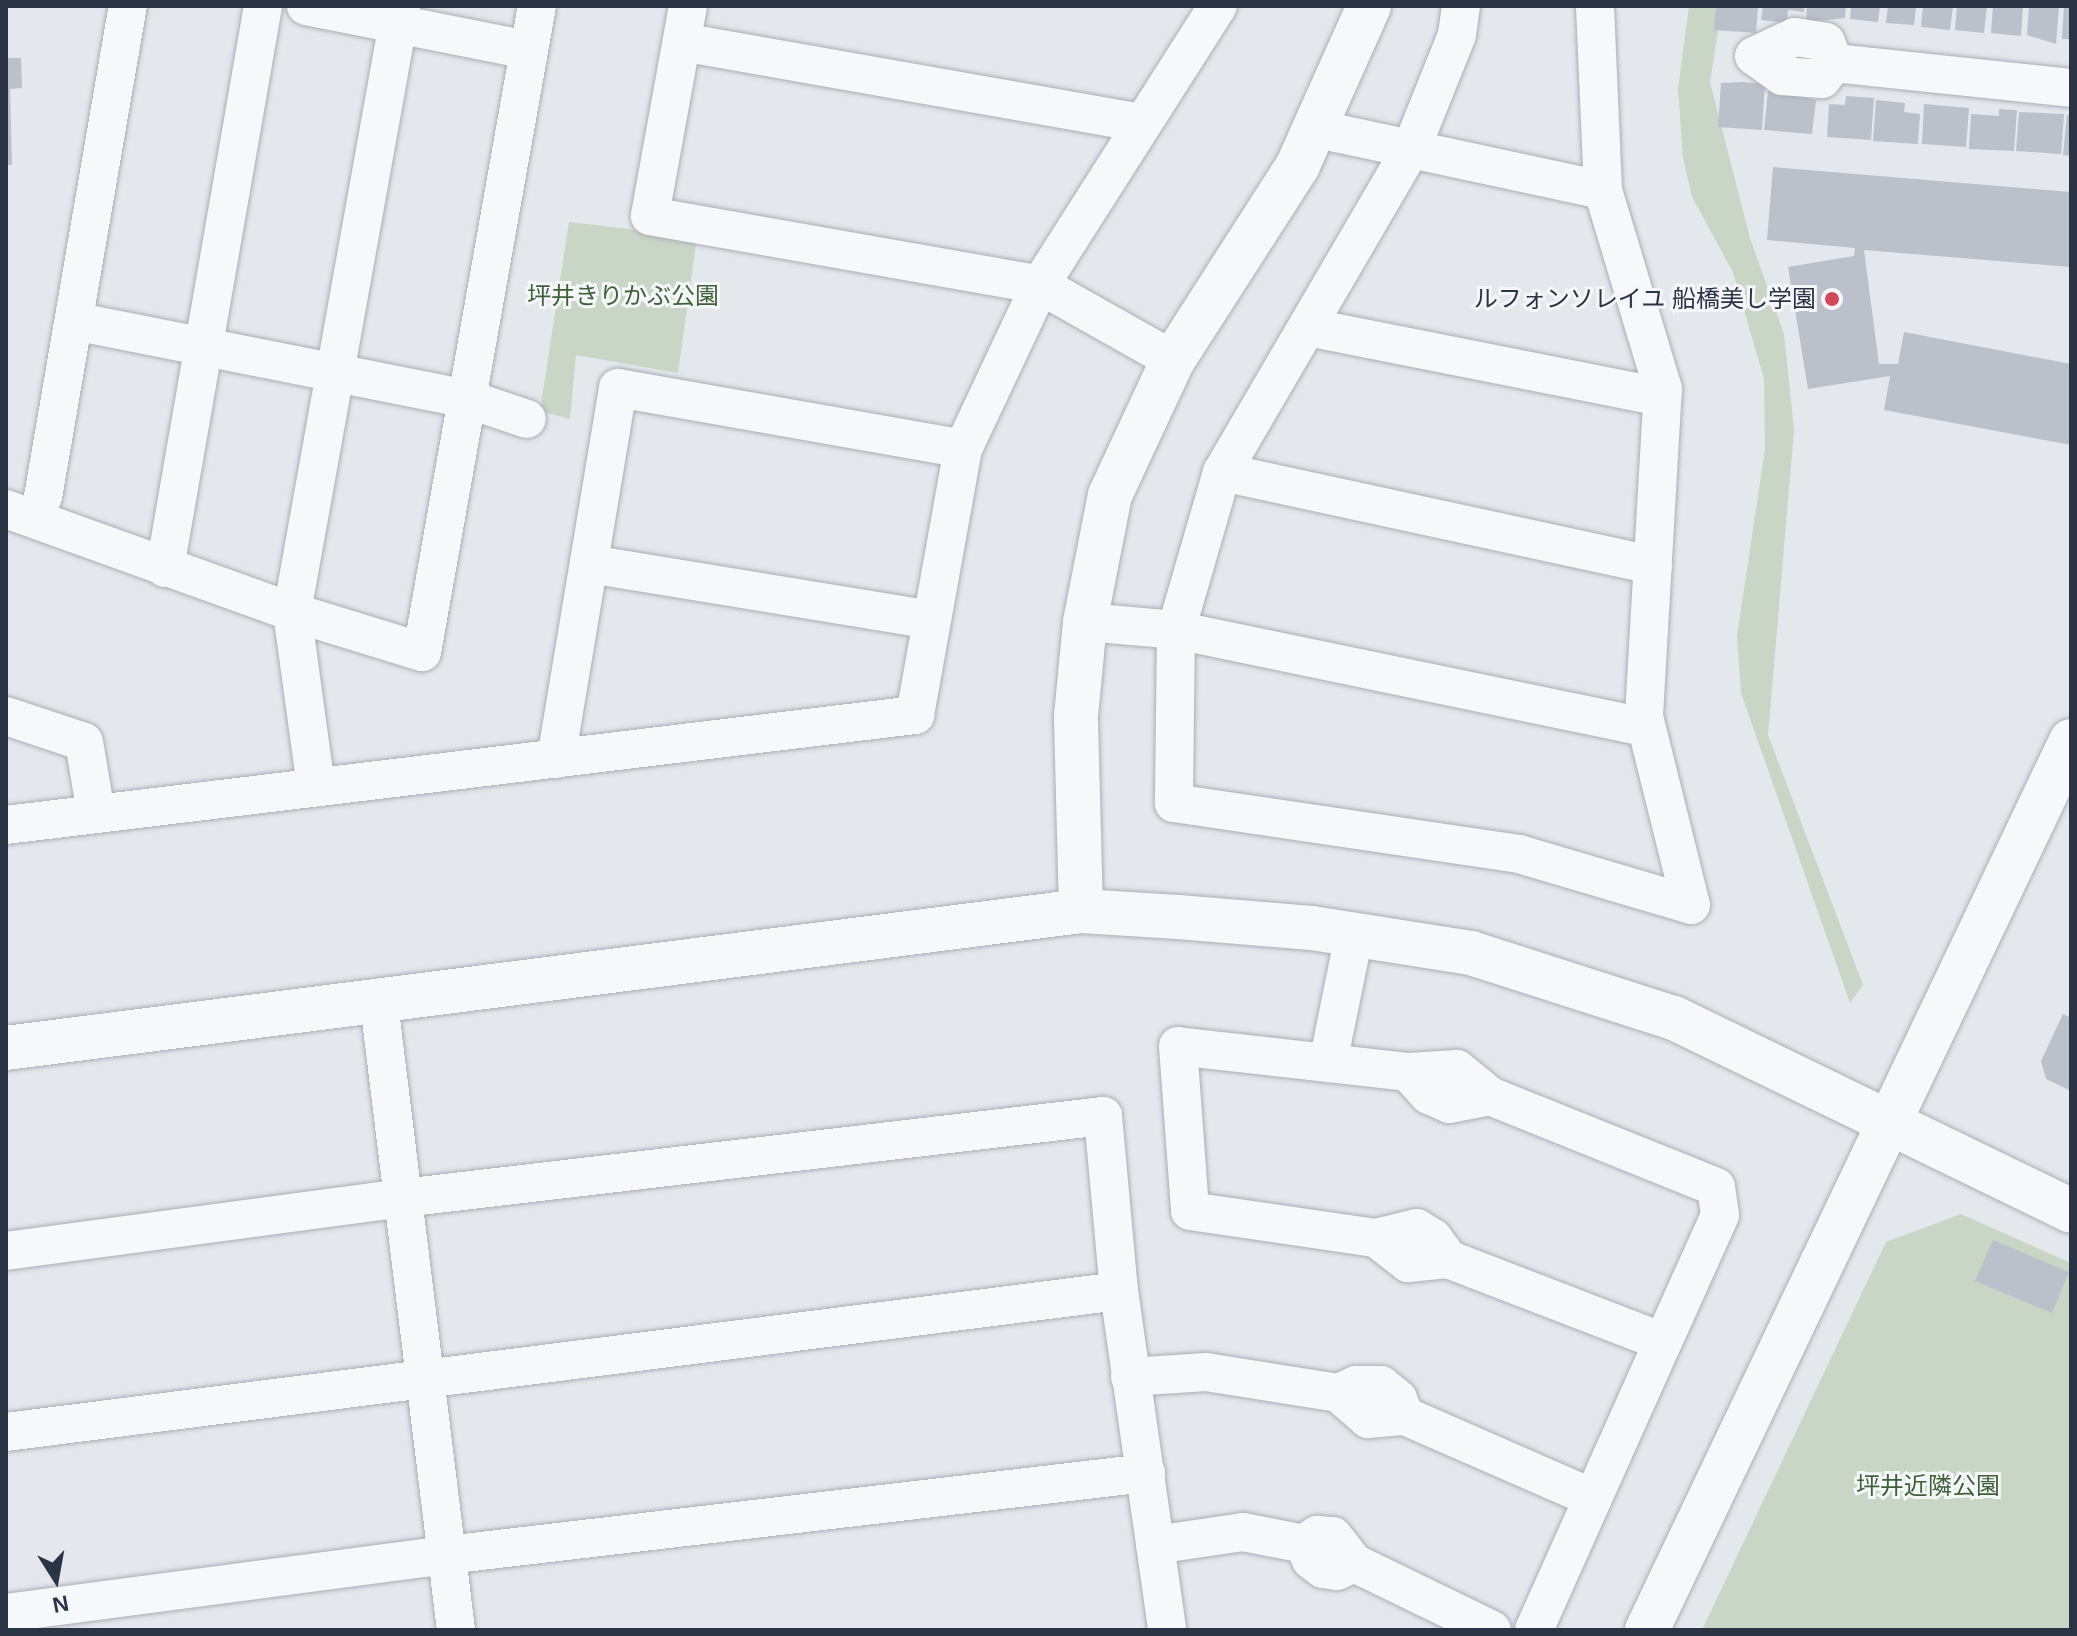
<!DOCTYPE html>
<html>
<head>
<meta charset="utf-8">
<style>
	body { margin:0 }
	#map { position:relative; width:2077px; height:1636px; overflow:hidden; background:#e4e7ec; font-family:Helvetica,"Noto Sans JP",sans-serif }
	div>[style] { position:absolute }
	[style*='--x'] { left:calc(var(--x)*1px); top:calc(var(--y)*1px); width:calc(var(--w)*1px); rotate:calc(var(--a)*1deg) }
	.green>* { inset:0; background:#c9d6c5 }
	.building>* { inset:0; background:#bbc0ca }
	.roads { filter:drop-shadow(0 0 2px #a9aeb7) drop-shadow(0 0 2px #a9aeb7) }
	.minor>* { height:38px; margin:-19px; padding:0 19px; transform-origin:19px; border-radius:19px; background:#f7f8fa }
	.tertiary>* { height:44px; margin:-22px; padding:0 22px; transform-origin:22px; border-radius:22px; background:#f7f8fa }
	.dots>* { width:22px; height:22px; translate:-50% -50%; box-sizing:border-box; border:4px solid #f4f6f9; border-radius:50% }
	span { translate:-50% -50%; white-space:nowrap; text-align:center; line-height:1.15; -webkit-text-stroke:6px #f4f6f9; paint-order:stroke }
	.park-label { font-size:24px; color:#3f6138 }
	.poi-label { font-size:24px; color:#2b3445 }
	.right { translate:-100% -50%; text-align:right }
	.frame { position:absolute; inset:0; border:8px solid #2b3445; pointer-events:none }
	.north { position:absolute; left:16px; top:1540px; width:80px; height:80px; -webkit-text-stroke:6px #f4f6f9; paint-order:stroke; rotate:169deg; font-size:22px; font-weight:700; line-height:32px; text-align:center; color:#2b3445 }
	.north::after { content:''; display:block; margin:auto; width:28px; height:36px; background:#2b3445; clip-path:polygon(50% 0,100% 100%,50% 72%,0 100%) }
</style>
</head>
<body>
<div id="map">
	<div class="green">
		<div style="clip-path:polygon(1689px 6px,1722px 6px,1710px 82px,1750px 238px,1784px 334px,1794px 430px,1768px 735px,1863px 985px,1850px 1003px,1741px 693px,1737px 636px,1765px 449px,1764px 379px,1733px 272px,1692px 197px,1683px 157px,1678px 89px)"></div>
		<div style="clip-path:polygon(569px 222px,697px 237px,678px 373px,576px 355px,570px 419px,540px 411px)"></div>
		<div style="clip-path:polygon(1961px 1214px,2071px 1263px,2071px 1630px,1702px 1630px,1886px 1242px)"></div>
	</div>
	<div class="building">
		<div style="clip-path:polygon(1716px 6px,1758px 6px,1756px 33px,1714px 30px)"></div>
		<div style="clip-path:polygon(1763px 6px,1804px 6px,1804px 12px,1788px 10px,1786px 23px,1761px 20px)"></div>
		<div style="clip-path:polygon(1807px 6px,1846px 6px,1845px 18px,1806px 22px)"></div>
		<div style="clip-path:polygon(1851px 6px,1880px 6px,1878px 22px,1850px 19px)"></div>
		<div style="clip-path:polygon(1888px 6px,1916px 6px,1914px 25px,1886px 23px)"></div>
		<div style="clip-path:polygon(1923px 6px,1953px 6px,1950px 30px,1921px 27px)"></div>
		<div style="clip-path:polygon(1957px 6px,1987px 6px,1984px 33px,1955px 30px)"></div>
		<div style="clip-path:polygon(1993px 6px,2023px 6px,2021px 36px,1991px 33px)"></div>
		<div style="clip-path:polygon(2029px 6px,2059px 6px,2056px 44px,2027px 35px)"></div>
		<div style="clip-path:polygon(2064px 6px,2071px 6px,2071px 39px,2062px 39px)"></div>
		<div style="clip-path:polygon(6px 58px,21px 58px,22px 88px,10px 89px,12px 165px,6px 165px)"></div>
		<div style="clip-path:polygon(1743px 82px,1765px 84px,1762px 130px,1718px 127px,1721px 83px)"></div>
		<div style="clip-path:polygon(1768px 91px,1816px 100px,1812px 134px,1764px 130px)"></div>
		<div style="clip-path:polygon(1846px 96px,1874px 98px,1871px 140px,1827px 137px,1829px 104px,1845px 105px)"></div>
		<div style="clip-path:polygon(1876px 100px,1905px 103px,1904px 112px,1920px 114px,1918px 144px,1873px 141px)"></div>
		<div style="clip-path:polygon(1924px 104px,1969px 108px,1966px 147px,1922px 144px)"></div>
		<div style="clip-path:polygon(1999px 109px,2017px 110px,2014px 151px,1969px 149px,1971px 114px,1999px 116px)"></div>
		<div style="clip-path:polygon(2019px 112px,2064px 114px,2061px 154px,2016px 151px)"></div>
		<div style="clip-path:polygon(2067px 115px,2071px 116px,2071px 156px,2063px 155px)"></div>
		<div style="clip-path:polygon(1773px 167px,2071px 192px,2071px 267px,1864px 250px,1879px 364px,1898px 364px,1904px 332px,2071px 364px,2071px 445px,1884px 410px,1890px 376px,1808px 389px,1788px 267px,1854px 256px,1855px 248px,1767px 240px)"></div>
		<div style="clip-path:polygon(2063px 1014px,2071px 1018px,2071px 1091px,2046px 1079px,2041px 1061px)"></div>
		<div style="clip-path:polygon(1993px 1240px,2069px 1272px,2052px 1313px,1975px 1281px)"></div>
	</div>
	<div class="roads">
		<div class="minor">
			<div style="--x:306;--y:6;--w:227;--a:11.2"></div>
			<div style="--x:688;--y:6;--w:213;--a:100.3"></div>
			<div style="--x:650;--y:216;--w:396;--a:10"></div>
			<div style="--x:1040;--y:285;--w:153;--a:29.4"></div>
			<div style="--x:1461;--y:6;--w:29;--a:98"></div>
			<div style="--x:1457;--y:35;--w:121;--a:111.9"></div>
			<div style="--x:1412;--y:147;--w:376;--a:120.3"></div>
			<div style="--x:1222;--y:472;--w:165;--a:106.2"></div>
			<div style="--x:1176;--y:630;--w:173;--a:90.7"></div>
			<div style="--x:1174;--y:803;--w:349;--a:8.4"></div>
			<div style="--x:1519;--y:854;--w:179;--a:16.5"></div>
			<div style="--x:1691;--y:905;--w:195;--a:-104"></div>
			<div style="--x:1644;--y:716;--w:328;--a:-86.7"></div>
			<div style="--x:1663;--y:389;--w:208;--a:-106.8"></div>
			<div style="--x:1603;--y:190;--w:184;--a:-92.5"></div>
			<div style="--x:1795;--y:37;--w:31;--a:9"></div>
			<div style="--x:1826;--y:42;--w:22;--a:69"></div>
			<div style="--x:1834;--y:63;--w:20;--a:127"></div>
			<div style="--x:1822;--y:79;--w:40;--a:-175.7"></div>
			<div style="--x:1782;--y:76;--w:34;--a:-144"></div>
			<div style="--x:1754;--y:56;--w:45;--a:-24.9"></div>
			<div style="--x:682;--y:42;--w:466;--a:10"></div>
			<div style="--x:1834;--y:63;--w:238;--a:6"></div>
			<div style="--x:1318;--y:123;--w:21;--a:29"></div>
			<div style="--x:1336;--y:133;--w:273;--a:12.1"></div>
			<div style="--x:74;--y:321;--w:402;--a:11.2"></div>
			<div style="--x:468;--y:399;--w:62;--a:18.7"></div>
			<div style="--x:1308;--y:327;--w:361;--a:11.2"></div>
			<div style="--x:1222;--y:472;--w:441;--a:12.2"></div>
			<div style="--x:43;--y:497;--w:498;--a:-80.2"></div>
			<div style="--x:6;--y:509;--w:304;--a:19.8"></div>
			<div style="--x:292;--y:612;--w:136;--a:17.1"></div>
			<div style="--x:422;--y:652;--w:656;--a:-79.91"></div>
			<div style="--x:590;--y:564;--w:346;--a:9.3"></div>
			<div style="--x:165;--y:568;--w:570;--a:-80.11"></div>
			<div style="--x:1085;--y:622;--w:91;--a:5"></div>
			<div style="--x:1176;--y:630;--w:480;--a:11.7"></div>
			<div style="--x:6;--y:716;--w:82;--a:18.4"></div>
			<div style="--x:84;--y:742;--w:72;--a:80.4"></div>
			<div style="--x:556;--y:759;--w:376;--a:-80.5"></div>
			<div style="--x:618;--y:388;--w:350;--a:10"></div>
			<div style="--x:316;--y:787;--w:177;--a:-97.8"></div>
			<div style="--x:292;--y:612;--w:616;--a:-79.8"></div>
			<div style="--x:6;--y:825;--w:916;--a:-6.9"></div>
			<div style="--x:915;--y:715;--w:270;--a:-79.8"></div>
			<div style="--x:963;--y:449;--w:181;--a:-64.8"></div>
			<div style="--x:1040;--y:285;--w:331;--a:-57.5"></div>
			<div style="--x:379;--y:1003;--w:632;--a:83"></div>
			<div style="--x:1328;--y:1063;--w:131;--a:-78.5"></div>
			<div style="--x:1408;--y:1072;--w:31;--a:48"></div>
			<div style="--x:1429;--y:1095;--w:22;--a:24"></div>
			<div style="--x:1449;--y:1104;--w:42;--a:-11"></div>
			<div style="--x:1376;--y:1238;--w:41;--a:38"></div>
			<div style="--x:1408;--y:1263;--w:40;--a:-5.7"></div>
			<div style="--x:6;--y:1251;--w:401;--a:-7.6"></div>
			<div style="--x:403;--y:1198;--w:705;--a:-6.68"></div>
			<div style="--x:1103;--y:1116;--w:176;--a:84.8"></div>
			<div style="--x:1119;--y:1291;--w:342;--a:81.9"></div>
			<div style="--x:1130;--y:1377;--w:76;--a:-3.8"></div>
			<div style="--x:1206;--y:1372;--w:134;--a:9"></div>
			<div style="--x:1338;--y:1393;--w:20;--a:-24"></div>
			<div style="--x:1356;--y:1385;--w:25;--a:0"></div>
			<div style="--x:1381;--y:1385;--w:22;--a:39"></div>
			<div style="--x:1398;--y:1399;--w:18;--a:68"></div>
			<div style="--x:1405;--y:1416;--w:205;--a:23.6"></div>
			<div style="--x:1338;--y:1393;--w:40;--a:41"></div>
			<div style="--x:1368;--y:1419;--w:37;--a:-5"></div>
			<div style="--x:6;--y:1432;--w:1122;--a:-7.22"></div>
			<div style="--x:1304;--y:1544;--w:17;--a:66"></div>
			<div style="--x:1311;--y:1560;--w:15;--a:37"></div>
			<div style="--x:1323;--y:1569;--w:14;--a:8"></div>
			<div style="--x:1337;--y:1571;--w:19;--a:-25"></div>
			<div style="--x:1155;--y:1545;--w:89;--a:-8.4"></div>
			<div style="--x:1243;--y:1532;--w:62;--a:11.1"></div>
			<div style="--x:1304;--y:1544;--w:16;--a:-35"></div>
			<div style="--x:1317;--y:1535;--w:16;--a:4"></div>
			<div style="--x:1333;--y:1536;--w:34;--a:52"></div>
			<div style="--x:1354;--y:1563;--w:153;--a:25.9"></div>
			<div style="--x:6;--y:1613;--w:445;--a:-7.5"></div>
			<div style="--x:447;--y:1555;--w:704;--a:-6.69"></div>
			<div style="--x:1534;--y:1630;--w:316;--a:-65.9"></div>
			<div style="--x:1663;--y:1342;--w:139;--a:-65.8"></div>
			<div style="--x:1720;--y:1215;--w:28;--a:-98"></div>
			<div style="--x:1716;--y:1187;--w:244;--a:-158.1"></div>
			<div style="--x:1490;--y:1096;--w:43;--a:-140.7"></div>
			<div style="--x:1457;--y:1069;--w:49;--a:176.5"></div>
			<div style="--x:1408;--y:1072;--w:231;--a:-173.6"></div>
			<div style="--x:1178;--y:1046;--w:165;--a:85.8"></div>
			<div style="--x:1190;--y:1211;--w:188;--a:8.3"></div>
			<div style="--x:1376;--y:1238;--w:42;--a:-13.7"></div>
			<div style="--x:1417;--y:1228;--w:19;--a:32"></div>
			<div style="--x:1433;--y:1238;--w:26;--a:54"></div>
			<div style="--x:1448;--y:1259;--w:230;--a:21.1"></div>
		</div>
		<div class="tertiary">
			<div style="--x:1081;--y:911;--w:195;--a:-91.5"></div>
			<div style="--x:1076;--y:716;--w:94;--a:-84.5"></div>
			<div style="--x:1085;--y:622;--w:129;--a:-78.9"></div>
			<div style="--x:1110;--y:495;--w:149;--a:-65"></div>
			<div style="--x:1173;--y:360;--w:232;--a:-57.3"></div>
			<div style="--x:1298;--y:165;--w:174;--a:-65.9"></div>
			<div style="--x:6;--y:1048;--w:1084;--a:-7.26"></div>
			<div style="--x:1081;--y:911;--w:97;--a:3.5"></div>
			<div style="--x:1178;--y:917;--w:134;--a:4.7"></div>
			<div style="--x:1312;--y:928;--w:161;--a:8.9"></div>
			<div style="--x:1471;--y:953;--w:213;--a:17.8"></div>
			<div style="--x:1674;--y:1018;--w:441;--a:25.9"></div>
			<div style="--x:1647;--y:1630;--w:985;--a:-64.5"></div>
		</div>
	</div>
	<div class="dots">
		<div style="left:1832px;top:299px;background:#d1495b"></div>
	</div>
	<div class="park-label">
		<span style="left:623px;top:296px">坪井きりかぶ公園</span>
		<span style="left:1928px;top:1486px">坪井近隣公園</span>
	</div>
	<div class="poi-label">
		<span class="right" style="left:1816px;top:299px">ルフォンソレイユ 船橋美し学園</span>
	</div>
	<div class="frame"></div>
	<div class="north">N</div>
</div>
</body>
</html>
